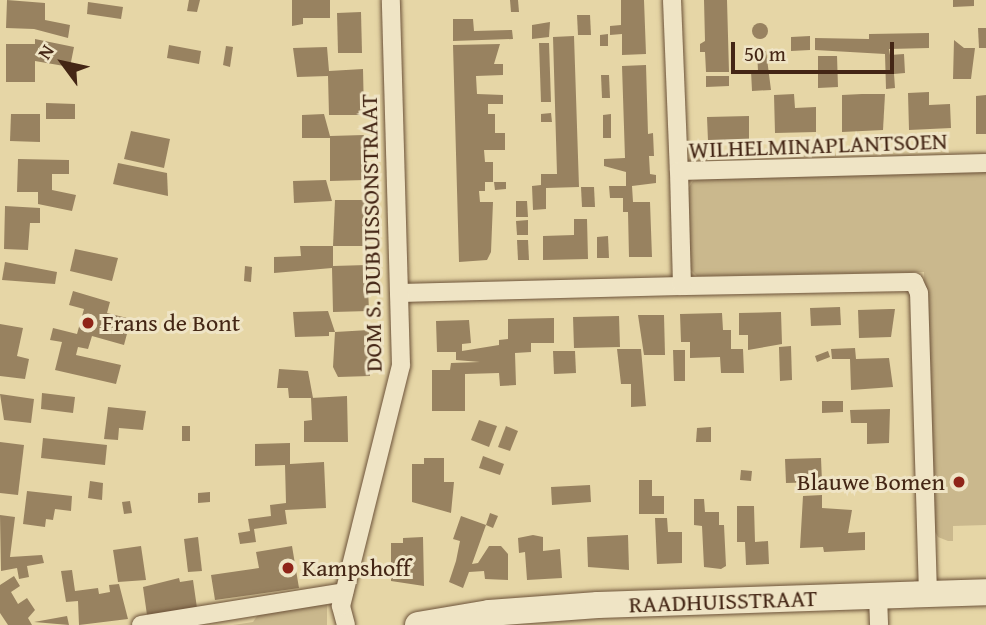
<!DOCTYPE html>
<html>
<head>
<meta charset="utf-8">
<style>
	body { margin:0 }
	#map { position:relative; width:986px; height:625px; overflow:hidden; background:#e6d6a6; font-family:"Gentium Book Plus",serif }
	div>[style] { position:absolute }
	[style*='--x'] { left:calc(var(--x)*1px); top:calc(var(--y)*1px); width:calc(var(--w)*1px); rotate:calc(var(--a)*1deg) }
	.green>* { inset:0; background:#cab88d }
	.building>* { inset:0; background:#988260 }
	.round { border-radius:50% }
	.roads { filter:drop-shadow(0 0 2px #6c5239) drop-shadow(0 0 2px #6c5239) }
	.street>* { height:18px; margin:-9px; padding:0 9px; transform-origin:9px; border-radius:9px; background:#efe4c5 }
	.secondary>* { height:26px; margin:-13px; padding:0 13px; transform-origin:13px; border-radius:13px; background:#efe4c5 }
	.dots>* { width:19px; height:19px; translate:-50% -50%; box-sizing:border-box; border:4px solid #efe4c5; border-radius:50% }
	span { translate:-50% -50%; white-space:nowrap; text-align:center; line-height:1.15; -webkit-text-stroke:6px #efe4c5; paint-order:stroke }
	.street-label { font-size:24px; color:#442615 }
	.poi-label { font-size:24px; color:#442615 }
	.left { translate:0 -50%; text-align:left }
	.right { translate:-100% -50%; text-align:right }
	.north { position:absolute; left:28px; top:28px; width:70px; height:70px; -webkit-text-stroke:5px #efe4c5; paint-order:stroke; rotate:303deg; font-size:19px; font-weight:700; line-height:28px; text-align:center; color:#442615 }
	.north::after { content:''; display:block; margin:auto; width:24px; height:32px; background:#442615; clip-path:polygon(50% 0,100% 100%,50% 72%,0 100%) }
	.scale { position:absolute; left:731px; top:42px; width:163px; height:32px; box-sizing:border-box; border:4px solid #442615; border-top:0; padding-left:9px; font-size:21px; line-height:24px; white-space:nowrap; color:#442615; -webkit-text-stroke:5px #efe4c5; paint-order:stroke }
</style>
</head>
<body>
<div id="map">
	<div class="green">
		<div style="clip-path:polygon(986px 172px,986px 525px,953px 526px,953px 541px,948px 541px,938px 537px,932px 526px,924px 272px,697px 276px,689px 268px,686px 192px,693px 181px,701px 179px)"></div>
		<div style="clip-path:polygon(327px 602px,327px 625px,233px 625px,253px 622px,259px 613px)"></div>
	</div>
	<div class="building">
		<div style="clip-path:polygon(7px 0,45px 3px,45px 20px,70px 25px,68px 38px,34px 29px,6px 28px)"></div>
		<div style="clip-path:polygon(189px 0,200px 0,197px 12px,187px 11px)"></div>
		<div style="clip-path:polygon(292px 0,330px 0,330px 18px,303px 18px,303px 24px,292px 26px)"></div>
		<div style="clip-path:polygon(510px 0,518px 0,519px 12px,511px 12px)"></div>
		<div style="clip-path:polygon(621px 0,644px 0,646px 54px,622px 55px,622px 34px,610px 35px,610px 26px,621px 25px)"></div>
		<div style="clip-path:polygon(704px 0,727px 0,729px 72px,706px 72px,705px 52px,700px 52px,700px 44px,705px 41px)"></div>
		<div style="clip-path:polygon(953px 0,974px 0,974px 6px,953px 7px)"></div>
		<div style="clip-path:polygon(88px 2px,123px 7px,121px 19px,87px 14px)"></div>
		<div style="clip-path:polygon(361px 12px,362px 53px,338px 53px,337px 13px)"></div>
		<div style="clip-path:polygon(577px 15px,590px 15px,591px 35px,578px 35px)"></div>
		<div style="clip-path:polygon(453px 19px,473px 19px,474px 31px,512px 30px,513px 39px,453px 41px)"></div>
		<div style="clip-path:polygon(550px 22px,549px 37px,532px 39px,532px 25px)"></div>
		<div class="round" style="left:752px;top:23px;width:16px;height:16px"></div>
		<div style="clip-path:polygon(978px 28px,986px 28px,986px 48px,979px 48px)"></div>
		<div style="clip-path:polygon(929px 33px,929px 48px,889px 49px,890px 55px,904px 54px,905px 73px,894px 74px,895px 88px,886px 89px,885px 54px,815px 50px,815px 38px,869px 39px,869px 34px)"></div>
		<div style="clip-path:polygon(608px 34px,608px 46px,600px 46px,600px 35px)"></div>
		<div style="clip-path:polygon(574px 36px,579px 187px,546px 188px,546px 209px,533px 210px,532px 186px,541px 185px,541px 174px,557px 174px,553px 37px)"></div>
		<div style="clip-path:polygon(810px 36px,810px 50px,791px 51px,791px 37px)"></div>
		<div style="clip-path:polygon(35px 39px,74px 47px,70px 67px,35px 61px,35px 82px,6px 82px,6px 44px,35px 44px)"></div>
		<div style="clip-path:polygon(954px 40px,964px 48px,975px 48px,971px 79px,953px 79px)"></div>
		<div style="clip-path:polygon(539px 43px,549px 43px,551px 102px,541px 102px)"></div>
		<div style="clip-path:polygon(500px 44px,494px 64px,503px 64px,503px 75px,476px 76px,477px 94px,503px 95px,503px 104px,488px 104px,488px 114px,495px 114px,495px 133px,505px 133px,505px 150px,484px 150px,485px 162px,493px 162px,493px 182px,485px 182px,485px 191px,479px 191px,480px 202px,493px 202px,491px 252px,487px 260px,459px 262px,453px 45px)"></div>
		<div style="clip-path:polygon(169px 45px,201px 51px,199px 64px,167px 58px)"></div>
		<div style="clip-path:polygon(226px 46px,233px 47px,230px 67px,223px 65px)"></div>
		<div style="clip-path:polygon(327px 47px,329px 71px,363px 69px,364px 115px,329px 115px,328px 76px,297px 77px,293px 48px)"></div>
		<div style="clip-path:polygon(757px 51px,766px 51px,771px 90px,752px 91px,751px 71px,758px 71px)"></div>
		<div style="clip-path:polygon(818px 56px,837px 56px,838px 87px,818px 88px)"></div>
		<div style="clip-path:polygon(646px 65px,648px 134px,653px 133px,654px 156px,649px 156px,650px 174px,656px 175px,656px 183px,632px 186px,633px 202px,650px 202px,652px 257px,629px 257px,628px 212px,623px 212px,623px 198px,610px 198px,609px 186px,626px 186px,626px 172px,604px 166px,604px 159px,625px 158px,622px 66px)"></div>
		<div style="clip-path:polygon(601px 75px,609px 75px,610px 98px,602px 98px)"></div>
		<div style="clip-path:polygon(706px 76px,729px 76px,729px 86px,706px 87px)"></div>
		<div style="clip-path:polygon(929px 92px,929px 105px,950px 104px,951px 128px,909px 130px,908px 93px)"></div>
		<div style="clip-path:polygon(794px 94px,795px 108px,816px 107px,816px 132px,775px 133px,774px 95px)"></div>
		<div style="clip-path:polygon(862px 94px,885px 94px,883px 130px,842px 132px,842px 95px)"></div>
		<div style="clip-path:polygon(986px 95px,986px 134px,976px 134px,976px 96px)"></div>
		<div style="clip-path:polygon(46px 103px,75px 104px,75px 119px,46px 119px)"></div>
		<div style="clip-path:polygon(551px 113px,552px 122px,541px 122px,541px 114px)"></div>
		<div style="clip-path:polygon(11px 114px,40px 114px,40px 142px,10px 141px)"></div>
		<div style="clip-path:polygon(324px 114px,330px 136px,364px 135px,365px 180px,330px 181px,330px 138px,302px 138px,302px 115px)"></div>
		<div style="clip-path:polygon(611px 114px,611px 138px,603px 138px,603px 115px)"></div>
		<div style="clip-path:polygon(749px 116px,749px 140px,729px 145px,729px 141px,708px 141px,707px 117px)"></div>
		<div style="clip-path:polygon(131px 131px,170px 139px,164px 168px,124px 159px)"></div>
		<div style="clip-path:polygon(18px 159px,69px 160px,69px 174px,52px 174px,52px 190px,76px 195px,72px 211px,38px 204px,38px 192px,17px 192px)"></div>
		<div style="clip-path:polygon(118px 163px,167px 173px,168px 196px,113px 184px)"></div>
		<div style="clip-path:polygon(326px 180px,332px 201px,294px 203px,293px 181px)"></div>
		<div style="clip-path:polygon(494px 182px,506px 182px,506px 189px,495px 190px)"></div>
		<div style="clip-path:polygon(581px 187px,594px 187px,595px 207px,582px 207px)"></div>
		<div style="clip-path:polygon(335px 200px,366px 200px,367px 246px,333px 246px)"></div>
		<div style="clip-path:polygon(516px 201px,527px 201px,528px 217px,516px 217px)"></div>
		<div style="clip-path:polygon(5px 206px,40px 208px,40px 223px,30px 223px,28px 250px,4px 249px)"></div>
		<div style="clip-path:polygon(574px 219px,587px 219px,588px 259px,543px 260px,543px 236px,574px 235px)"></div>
		<div style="clip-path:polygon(528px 220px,528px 235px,517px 235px,516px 221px)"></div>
		<div style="clip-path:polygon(608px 236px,609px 258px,597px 258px,597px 237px)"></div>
		<div style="clip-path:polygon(517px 240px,528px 240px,529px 260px,518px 260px)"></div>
		<div style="clip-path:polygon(300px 246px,333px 246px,333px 266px,367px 265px,369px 311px,333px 312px,332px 268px,274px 273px,274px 257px,301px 256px)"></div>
		<div style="clip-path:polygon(75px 249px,118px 258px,112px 281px,70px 271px)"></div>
		<div style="clip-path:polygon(5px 262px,57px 272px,55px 284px,2px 280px)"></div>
		<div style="clip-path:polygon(245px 266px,252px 267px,251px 282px,244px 281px)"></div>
		<div style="clip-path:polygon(73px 291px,110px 302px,107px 313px,131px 319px,124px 345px,92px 336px,88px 349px,78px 347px,76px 355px,121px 365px,116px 384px,55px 370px,62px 342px,50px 340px,53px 328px,77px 334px,84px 309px,69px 305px)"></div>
		<div style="clip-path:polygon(840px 307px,841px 325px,811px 326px,810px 308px)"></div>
		<div style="clip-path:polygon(890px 309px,895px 309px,891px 337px,859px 338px,858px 310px)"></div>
		<div style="clip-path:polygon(328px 311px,335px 332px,369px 330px,370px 376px,338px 377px,333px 367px,335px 332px,329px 332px,329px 336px,295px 337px,293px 312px)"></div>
		<div style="clip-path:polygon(781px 312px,782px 344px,748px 350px,748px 335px,739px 335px,739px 313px)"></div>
		<div style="clip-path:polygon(722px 313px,723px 330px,731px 330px,731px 349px,743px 349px,744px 373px,721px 373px,720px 357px,690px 358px,690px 342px,681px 342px,680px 314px)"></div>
		<div style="clip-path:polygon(638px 315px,664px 315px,665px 355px,644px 355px)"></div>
		<div style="clip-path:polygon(619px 316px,620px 347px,574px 348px,573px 317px)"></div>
		<div style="clip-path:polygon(554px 318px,554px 343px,531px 343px,531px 352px,515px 353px,516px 385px,500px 386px,499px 373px,465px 374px,465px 411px,432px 411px,432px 370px,450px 370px,451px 363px,480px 362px,456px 360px,456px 352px,437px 352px,436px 321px,469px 320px,471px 343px,462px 344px,462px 351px,499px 345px,499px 340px,508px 339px,508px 319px)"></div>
		<div style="clip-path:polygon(0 324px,23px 328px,17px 356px,29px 359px,25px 379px,0 376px)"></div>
		<div style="clip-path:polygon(791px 346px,792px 380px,780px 381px,779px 347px)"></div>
		<div style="clip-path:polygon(855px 348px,856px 359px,889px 358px,893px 387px,851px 390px,850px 359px,832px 359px,831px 349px)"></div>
		<div style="clip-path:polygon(617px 349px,641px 349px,646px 406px,631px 407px,631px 384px,621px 384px)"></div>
		<div style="clip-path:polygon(673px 350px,685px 350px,685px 381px,674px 381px)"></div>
		<div style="clip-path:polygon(553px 351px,575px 351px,576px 373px,554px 374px)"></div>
		<div style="clip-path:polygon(828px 351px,830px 357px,817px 362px,815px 356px)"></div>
		<div style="clip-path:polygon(279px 369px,308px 371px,313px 398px,289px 398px,288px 388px,277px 388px)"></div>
		<div style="clip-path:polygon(42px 393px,75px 397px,73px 413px,41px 409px)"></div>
		<div style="clip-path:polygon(0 394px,34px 399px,31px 423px,4px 420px)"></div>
		<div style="clip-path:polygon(347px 396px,348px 442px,304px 442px,304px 421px,312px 420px,311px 398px)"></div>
		<div style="clip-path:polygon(822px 401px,843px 401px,843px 412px,822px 413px)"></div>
		<div style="clip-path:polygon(108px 407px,146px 411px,143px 430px,119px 428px,118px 440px,104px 439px)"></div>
		<div style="clip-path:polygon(890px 409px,889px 443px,867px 444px,867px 423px,851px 423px,850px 410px)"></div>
		<div style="clip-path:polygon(479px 420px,497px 426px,489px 447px,471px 440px)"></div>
		<div style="clip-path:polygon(182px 426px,190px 426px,190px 441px,182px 441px)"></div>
		<div style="clip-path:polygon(506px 426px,518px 431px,510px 451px,498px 447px)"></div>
		<div style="clip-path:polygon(711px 427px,711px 442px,696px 442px,697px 428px)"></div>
		<div style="clip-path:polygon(43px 438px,107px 445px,105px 465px,41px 458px)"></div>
		<div style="clip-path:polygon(0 442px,24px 445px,18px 495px,0 493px)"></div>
		<div style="clip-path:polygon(290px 443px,290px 464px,324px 462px,326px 508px,285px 510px,287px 524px,254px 529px,256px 542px,240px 544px,238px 533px,250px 531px,248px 519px,271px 516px,270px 505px,286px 503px,285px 465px,255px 466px,255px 444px)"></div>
		<div style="clip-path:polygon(483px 456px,504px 464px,500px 475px,479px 468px)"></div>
		<div style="clip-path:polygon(424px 458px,444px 458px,444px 482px,454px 482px,451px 513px,412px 502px,412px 464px,424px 464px)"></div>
		<div style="clip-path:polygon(821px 458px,822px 482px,786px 483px,785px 459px)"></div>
		<div style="clip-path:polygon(741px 470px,752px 471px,751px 481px,740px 480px)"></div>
		<div style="clip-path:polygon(639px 480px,652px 480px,652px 496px,664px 496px,664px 514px,639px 514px)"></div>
		<div style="clip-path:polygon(90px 481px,103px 483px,102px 500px,88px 498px)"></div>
		<div style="clip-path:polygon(590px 485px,591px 502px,552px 505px,551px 487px)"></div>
		<div style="clip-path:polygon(27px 491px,72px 496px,71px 511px,55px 509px,53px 520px,46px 519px,45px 527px,23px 524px)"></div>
		<div style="clip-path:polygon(210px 492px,210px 502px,198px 503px,198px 493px)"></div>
		<div style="clip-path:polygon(822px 495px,822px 508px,852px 510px,848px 533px,865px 532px,865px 550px,824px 552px,823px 547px,800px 548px,803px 496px)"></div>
		<div style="clip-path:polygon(694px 499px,704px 499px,705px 512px,719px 512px,719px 525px,724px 525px,726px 566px,721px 569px,704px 567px,702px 526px,694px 525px)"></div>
		<div style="clip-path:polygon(130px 501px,132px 513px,124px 514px,122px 502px)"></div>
		<div style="clip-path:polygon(737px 506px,754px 506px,755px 542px,768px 541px,769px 564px,746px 565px,745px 542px,737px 542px)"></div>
		<div style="clip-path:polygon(490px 513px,498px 516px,493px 528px,486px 525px)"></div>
		<div style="clip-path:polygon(0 515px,15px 517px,10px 557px,42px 555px,44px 563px,27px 566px,29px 577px,19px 579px,17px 568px,1px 571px)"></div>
		<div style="clip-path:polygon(461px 516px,486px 525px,472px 564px,478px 563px,489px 546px,501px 546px,508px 554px,508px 580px,485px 579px,484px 571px,469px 572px,463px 588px,449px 582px,456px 561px,460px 541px,453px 539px)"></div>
		<div style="clip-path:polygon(655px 518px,667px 518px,668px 532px,682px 532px,682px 563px,657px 564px)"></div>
		<div style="clip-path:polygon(533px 535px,543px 537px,543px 551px,560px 549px,562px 578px,527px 580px,525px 552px,519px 553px,518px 538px)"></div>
		<div style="clip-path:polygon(628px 535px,629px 570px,588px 567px,587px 537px)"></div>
		<div style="clip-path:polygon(198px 537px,202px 571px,188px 572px,184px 539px)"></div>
		<div style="clip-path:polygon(423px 537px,424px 586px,391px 581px,391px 543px,403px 543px,403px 538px)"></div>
		<div style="clip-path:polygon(141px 546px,146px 580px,118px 582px,113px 550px)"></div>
		<div style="clip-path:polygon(292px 546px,299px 588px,215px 600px,211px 575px,259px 568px,256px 552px)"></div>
		<div style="clip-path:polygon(72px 570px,75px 591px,98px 588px,99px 594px,110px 592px,109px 585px,119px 584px,128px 619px,79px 625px,78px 601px,66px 602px,61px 571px)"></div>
		<div style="clip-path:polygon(14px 576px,20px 586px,11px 592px,18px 604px,27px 598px,35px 610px,28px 618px,32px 625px,8px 625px,0 613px,0 585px)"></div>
		<div style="clip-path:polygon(179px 578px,180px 582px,193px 580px,197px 608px,147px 615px,143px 587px)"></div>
		<div style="clip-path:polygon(67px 616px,69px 625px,34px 622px)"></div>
	</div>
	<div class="roads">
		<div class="street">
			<div style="--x:672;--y:0;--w:171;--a:87.7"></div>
			<div style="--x:399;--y:293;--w:283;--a:-1.4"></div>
			<div style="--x:928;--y:594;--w:301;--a:-91.7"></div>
			<div style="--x:919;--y:293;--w:12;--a:-114"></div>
			<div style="--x:914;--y:282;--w:232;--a:179"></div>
			<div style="--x:682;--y:286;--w:115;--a:-91.5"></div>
			<div style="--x:679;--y:171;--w:307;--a:-1.5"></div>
			<div style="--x:878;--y:595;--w:30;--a:88"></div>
			<div style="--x:141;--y:625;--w:206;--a:-9.2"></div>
			<div style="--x:346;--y:625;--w:20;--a:-105"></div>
			<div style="--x:341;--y:606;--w:248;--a:-76"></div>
			<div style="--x:401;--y:365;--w:365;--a:-91.6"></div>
		</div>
		<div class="secondary">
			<div style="--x:418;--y:625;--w:72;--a:-9.6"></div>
			<div style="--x:489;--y:613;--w:109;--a:-4.2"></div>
			<div style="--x:598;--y:605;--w:388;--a:-1.9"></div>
		</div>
	</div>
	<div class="dots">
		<div style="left:88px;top:323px;background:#8f2418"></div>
		<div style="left:959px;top:482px;background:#8f2418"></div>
		<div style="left:288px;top:568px;background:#8f2418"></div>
	</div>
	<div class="street-label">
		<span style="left:818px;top:145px;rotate:-2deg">WILHELMINAPLANTSOEN</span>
		<span style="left:371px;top:233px;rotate:-91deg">DOM S. DUBUISSONSTRAAT</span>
		<span style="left:723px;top:601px;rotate:-2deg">RAADHUISSTRAAT</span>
	</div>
	<div class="poi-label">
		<span class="left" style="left:102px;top:323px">Frans de Bont</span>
		<span class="right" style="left:945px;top:482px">Blauwe Bomen</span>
		<span class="left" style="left:302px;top:568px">Kampshoff</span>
	</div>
	<div class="north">N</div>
	<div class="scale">50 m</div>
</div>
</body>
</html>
